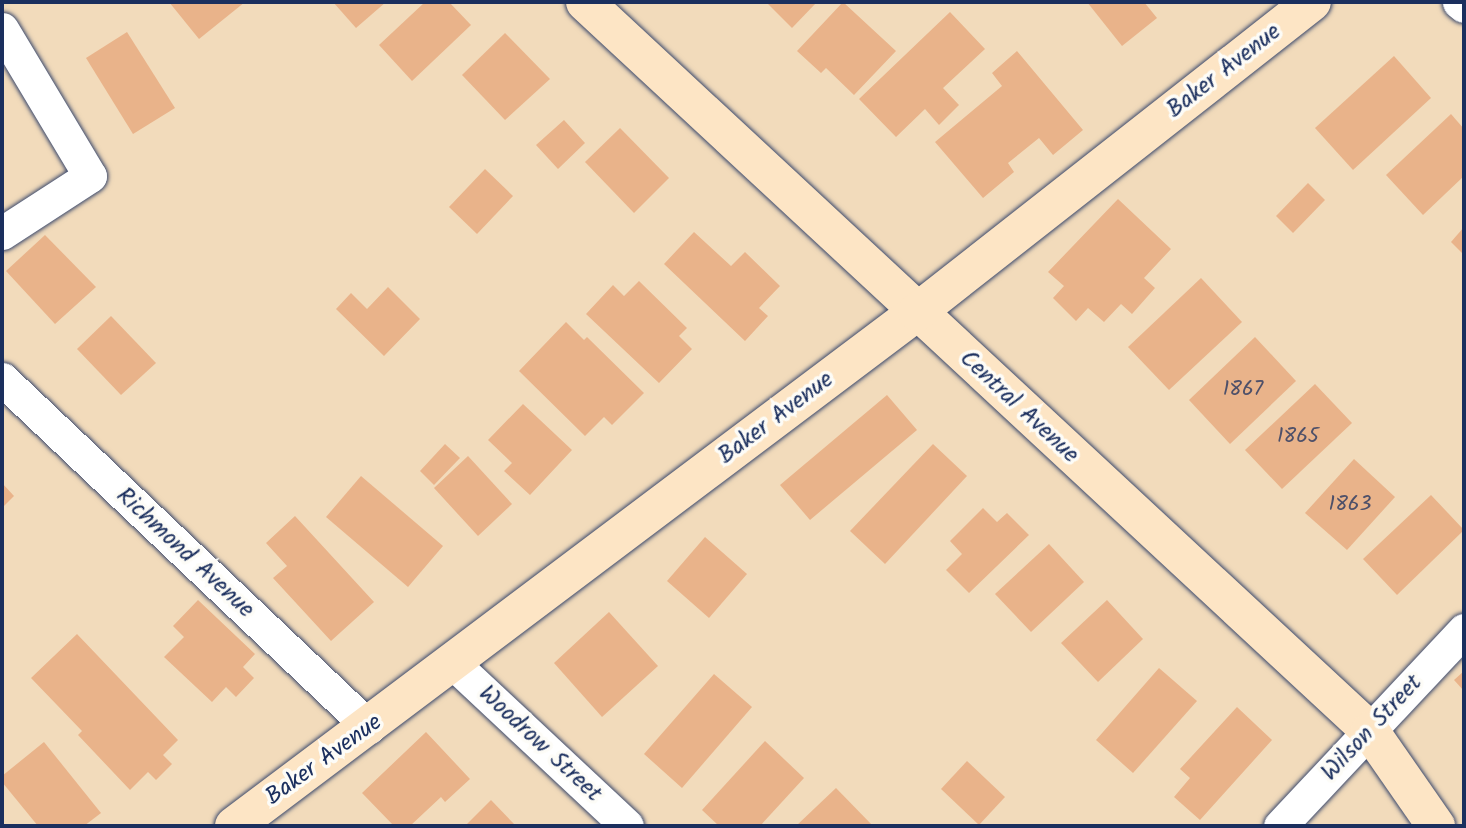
<!DOCTYPE html>
<html>
<head>
<meta charset="utf-8">
<style>
	body { margin:0 }
	#map { position:relative; width:1466px; height:828px; overflow:hidden; background:#f2dbbb; font-family:Kalam,sans-serif }
	div>[style] { position:absolute }
	[style*='--x'] { left:calc(var(--x)*1px); top:calc(var(--y)*1px); width:calc(var(--w)*1px); rotate:calc(var(--a)*1deg) }
	.building>* { inset:0; background:#e9b38a }
	.roads { filter:drop-shadow(0 0 2px #3b496c) drop-shadow(0 0 2px #3b496c) }
	.street>* { height:33px; margin:-16.5px; padding:0 16.5px; transform-origin:16.5px; border-radius:16.5px; background:#fff }
	.secondary>* { height:38px; margin:-19px; padding:0 19px; transform-origin:19px; border-radius:19px; background:#fde5c5 }
	span { translate:-50% -50%; white-space:nowrap; text-align:center; line-height:1.15; -webkit-text-stroke:7px #fdfcf7; paint-order:stroke }
	.number-label { font-size:21px; color:#4e5069 }
	.number-label span { -webkit-text-stroke-width:0 }
	.street-label { font-size:24px; color:#1b2f5e }
	.frame { position:absolute; inset:0; border:4px solid #1b2f5e; pointer-events:none }
</style>
</head>
<body>
<div id="map">
	<div class="building">
		<div style="clip-path:polygon(169px 2px,245px 2px,199px 39px)"></div>
		<div style="clip-path:polygon(333px 2px,386px 2px,356px 28px)"></div>
		<div style="clip-path:polygon(425px 2px,449px 2px,471px 25px,412px 81px,379px 45px)"></div>
		<div style="clip-path:polygon(766px 2px,817px 2px,792px 28px)"></div>
		<div style="clip-path:polygon(843px 2px,896px 51px,854px 95px,826px 68px,821px 73px,797px 51px)"></div>
		<div style="clip-path:polygon(1087px 2px,1144px 2px,1157px 18px,1122px 46px)"></div>
		<div style="clip-path:polygon(950px 12px,985px 49px,943px 88px,959px 105px,939px 125px,925px 109px,896px 137px,859px 99px)"></div>
		<div style="clip-path:polygon(127px 32px,175px 108px,133px 134px,86px 58px)"></div>
		<div style="clip-path:polygon(505px 33px,550px 79px,505px 120px,462px 75px)"></div>
		<div style="clip-path:polygon(1017px 51px,1083px 130px,1053px 155px,1039px 138px,1008px 163px,1014px 172px,983px 198px,935px 142px,1002px 86px,992px 73px)"></div>
		<div style="clip-path:polygon(1394px 56px,1431px 98px,1353px 170px,1315px 128px)"></div>
		<div style="clip-path:polygon(1451px 114px,1464px 129px,1464px 176px,1423px 215px,1386px 175px)"></div>
		<div style="clip-path:polygon(564px 120px,585px 143px,558px 169px,536px 145px)"></div>
		<div style="clip-path:polygon(620px 128px,669px 178px,634px 213px,585px 162px)"></div>
		<div style="clip-path:polygon(485px 169px,513px 196px,477px 234px,449px 207px)"></div>
		<div style="clip-path:polygon(1308px 183px,1325px 200px,1293px 233px,1276px 216px)"></div>
		<div style="clip-path:polygon(1118px 199px,1171px 249px,1144px 278px,1155px 288px,1132px 314px,1121px 304px,1104px 322px,1088px 308px,1076px 321px,1053px 298px,1064px 286px,1048px 272px)"></div>
		<div style="clip-path:polygon(1464px 227px,1464px 255px,1451px 242px)"></div>
		<div style="clip-path:polygon(694px 232px,731px 266px,745px 252px,780px 286px,759px 308px,768px 316px,745px 341px,664px 264px)"></div>
		<div style="clip-path:polygon(45px 235px,96px 287px,55px 324px,6px 271px)"></div>
		<div style="clip-path:polygon(1201px 278px,1242px 322px,1169px 390px,1128px 347px)"></div>
		<div style="clip-path:polygon(639px 281px,687px 328px,679px 336px,692px 349px,659px 383px,586px 314px,613px 285px,624px 296px)"></div>
		<div style="clip-path:polygon(388px 287px,420px 319px,384px 356px,336px 309px,351px 293px,367px 309px)"></div>
		<div style="clip-path:polygon(111px 316px,156px 363px,121px 395px,77px 349px)"></div>
		<div style="clip-path:polygon(566px 322px,584px 340px,587px 337px,644px 393px,612px 425px,604px 417px,585px 436px,519px 371px)"></div>
		<div style="clip-path:polygon(1255px 337px,1296px 381px,1230px 444px,1189px 400px)"></div>
		<div style="clip-path:polygon(1315px 384px,1352px 423px,1282px 489px,1245px 450px)"></div>
		<div style="clip-path:polygon(887px 395px,917px 430px,810px 520px,780px 485px)"></div>
		<div style="clip-path:polygon(523px 404px,572px 450px,530px 495px,504px 471px,512px 463px,488px 440px)"></div>
		<div style="clip-path:polygon(445px 444px,460px 458px,434px 485px,420px 471px)"></div>
		<div style="clip-path:polygon(933px 444px,967px 476px,885px 564px,850px 531px)"></div>
		<div style="clip-path:polygon(468px 456px,512px 504px,478px 536px,434px 488px)"></div>
		<div style="clip-path:polygon(1354px 459px,1395px 497px,1347px 550px,1305px 513px)"></div>
		<div style="clip-path:polygon(361px 476px,443px 546px,408px 587px,326px 517px)"></div>
		<div style="clip-path:polygon(2px 483px,14px 496px,2px 508px)"></div>
		<div style="clip-path:polygon(1431px 495px,1464px 530px,1397px 595px,1363px 559px)"></div>
		<div style="clip-path:polygon(983px 508px,997px 522px,1007px 513px,1029px 535px,969px 593px,946px 570px,962px 554px,950px 541px)"></div>
		<div style="clip-path:polygon(295px 516px,374px 602px,331px 641px,273px 578px,287px 566px,266px 543px)"></div>
		<div style="clip-path:polygon(705px 537px,747px 574px,709px 618px,667px 581px)"></div>
		<div style="clip-path:polygon(1049px 544px,1084px 582px,1031px 632px,995px 594px)"></div>
		<div style="clip-path:polygon(198px 600px,255px 654px,243px 667px,254px 678px,236px 697px,226px 687px,212px 702px,164px 657px,184px 637px,173px 626px)"></div>
		<div style="clip-path:polygon(1107px 600px,1143px 639px,1098px 682px,1061px 643px)"></div>
		<div style="clip-path:polygon(609px 612px,658px 666px,602px 717px,554px 663px)"></div>
		<div style="clip-path:polygon(77px 634px,178px 740px,163px 755px,172px 764px,156px 780px,148px 772px,130px 790px,78px 735px,82px 731px,31px 678px)"></div>
		<div style="clip-path:polygon(1159px 668px,1197px 701px,1133px 773px,1096px 740px)"></div>
		<div style="clip-path:polygon(1464px 671px,1464px 691px,1454px 680px)"></div>
		<div style="clip-path:polygon(714px 674px,752px 707px,682px 788px,644px 754px)"></div>
		<div style="clip-path:polygon(1237px 707px,1272px 740px,1200px 820px,1174px 797px,1190px 778px,1180px 769px)"></div>
		<div style="clip-path:polygon(426px 732px,470px 779px,445px 802px,441px 797px,410px 826px,394px 826px,362px 793px)"></div>
		<div style="clip-path:polygon(765px 741px,804px 778px,760px 826px,719px 826px,702px 810px)"></div>
		<div style="clip-path:polygon(44px 742px,101px 813px,84px 826px,38px 826px,2px 782px,2px 776px)"></div>
		<div style="clip-path:polygon(967px 761px,1005px 797px,979px 825px,941px 789px)"></div>
		<div style="clip-path:polygon(836px 788px,873px 826px,796px 826px)"></div>
		<div style="clip-path:polygon(491px 800px,516px 826px,465px 826px)"></div>
	</div>
	<div class="roads">
		<div class="street">
			<div style="--x:1459;--y:2;--w:6;--a:39"></div>
			<div style="--x:2;--y:29;--w:171;--a:59.1"></div>
			<div style="--x:90;--y:176;--w:105;--a:147.1"></div>
			<div style="--x:2;--y:379;--w:506;--a:43.48"></div>
			<div style="--x:453;--y:663;--w:238;--a:43.1"></div>
			<div style="--x:1280;--y:826;--w:269;--a:-46.8"></div>
		</div>
		<div class="secondary">
			<div style="--x:585;--y:2;--w:1071;--a:42.88"></div>
			<div style="--x:1370;--y:731;--w:116;--a:55.2"></div>
			<div style="--x:234;--y:826;--w:855;--a:-36.96"></div>
			<div style="--x:917;--y:312;--w:502;--a:-38.13"></div>
		</div>
	</div>
	<div class="number-label">
		<span style="left:1243px;top:390px">1867</span>
		<span style="left:1298px;top:437px">1865</span>
		<span style="left:1350px;top:505px">1863</span>
	</div>
	<div class="street-label">
		<span style="left:1224px;top:71px;rotate:-38deg">Baker Avenue</span>
		<span style="left:1019px;top:407px;rotate:43deg">Central Avenue</span>
		<span style="left:776px;top:418px;rotate:-37deg">Baker Avenue</span>
		<span style="left:185px;top:553px;rotate:43deg">Richmond Avenue</span>
		<span style="left:1372px;top:728px;rotate:-47deg">Wilson Street</span>
		<span style="left:540px;top:744px;rotate:43deg">Woodrow Street</span>
		<span style="left:324px;top:760px;rotate:-36deg">Baker Avenue</span>
	</div>
	<div class="frame"></div>
</div>
</body>
</html>
